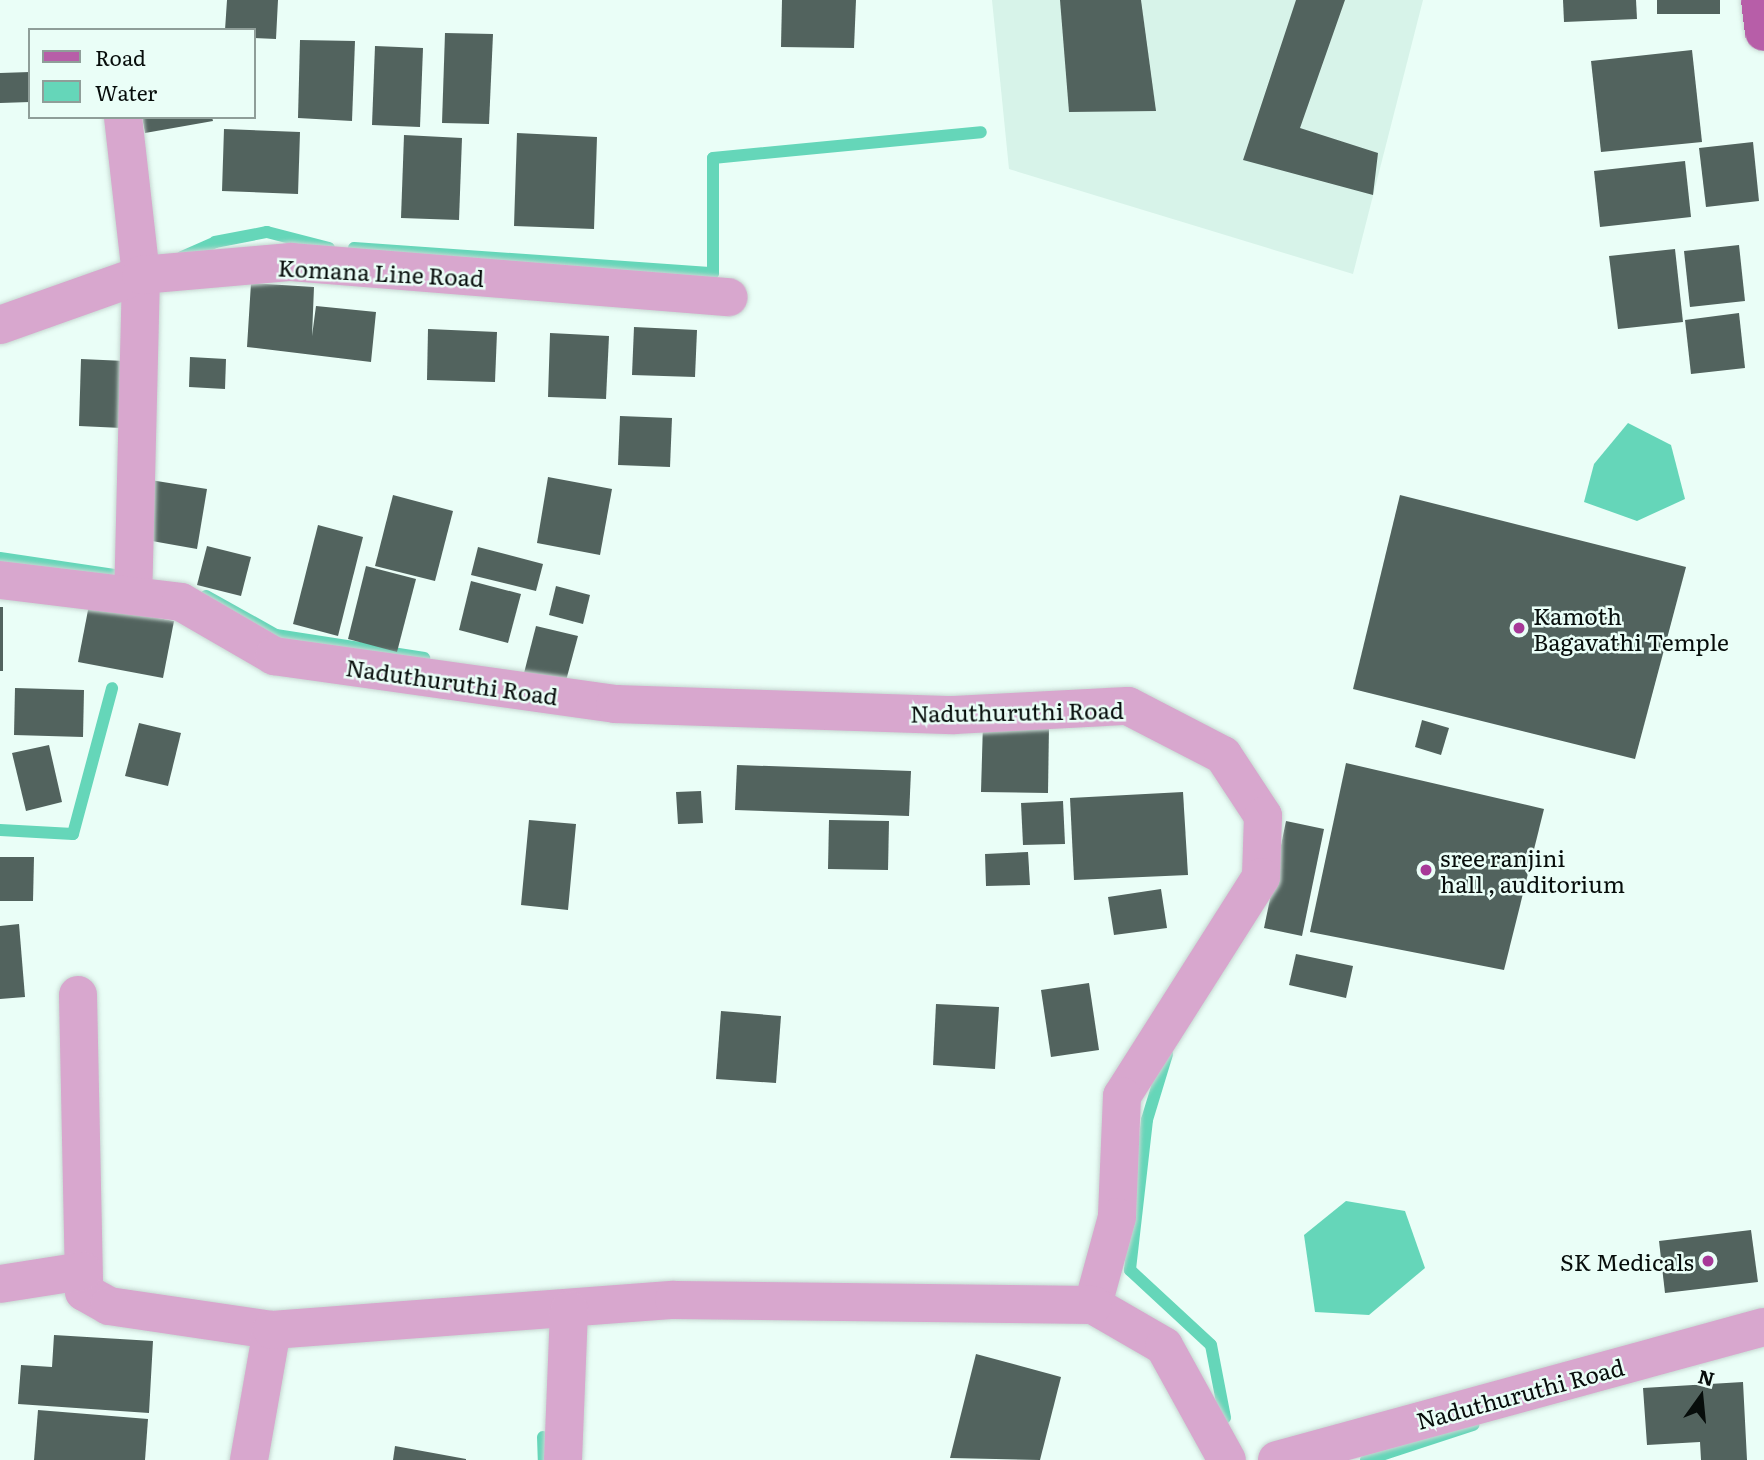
<!DOCTYPE html>
<html>
<head>
<meta charset="utf-8">
<style>
	body { margin:0 }
	#map { position:relative; width:1764px; height:1460px; overflow:hidden; background:#eafef7; font-family:Literata,serif }
	div>[style] { position:absolute }
	[style*='--x'] { left:calc(var(--x)*1px); top:calc(var(--y)*1px); width:calc(var(--w)*1px); rotate:calc(var(--a)*1deg) }
	.built>* { inset:0; background:#d7f3e9 }
	.water>* { inset:0; background:#65d6b9 }
	.stream>* { height:12px; margin:-6px; padding:0 6px; transform-origin:6px; border-radius:6px; background:#65d6b9 }
	.building>* { inset:0; background:#52635e }
	.roads { filter:drop-shadow(0 0 2px #c6d7d1) drop-shadow(0 0 2px #c6d7d1) }
	.minor>* { height:38px; margin:-19px; padding:0 19px; transform-origin:19px; border-radius:19px; background:#d8a7ce }
	.major>* { height:38px; margin:-19px; padding:0 19px; transform-origin:19px; border-radius:19px; background:#b75ea8 }
	.dots>* { width:19px; height:19px; translate:-50% -50%; box-sizing:border-box; border:4px solid #eafef7; border-radius:50% }
	span { translate:-50% -50%; white-space:nowrap; text-align:center; line-height:1.15; -webkit-text-stroke:5px #eafef7; paint-order:stroke }
	.street-label { font-size:23px; color:#070d0b }
	.poi-label { font-size:23px; color:#070d0b }
	.left { translate:0 -50%; text-align:left }
	.right { translate:-100% -50%; text-align:right }
	.legend { position:absolute; left:28px; top:28px; width:228px; height:91px; box-sizing:border-box; background:#eafef7; border:2px solid #8f9e99; margin:0; padding:9px 12px; list-style:none; font-size:21px; color:#070d0b }
	.legend li { display:flex; align-items:center; gap:14px; height:35px }
	.legend b { width:35px; border:2px solid #8f9e99 }
	.north { position:absolute; left:1666px; top:1362px; width:70px; height:70px; -webkit-text-stroke:5px #eafef7; paint-order:stroke; rotate:15deg; font-size:19px; font-weight:700; line-height:28px; text-align:center; color:#070d0b }
	.north::after { content:''; display:block; margin:auto; width:24px; height:32px; background:#070d0b; clip-path:polygon(50% 0,100% 100%,50% 72%,0 100%) }
</style>
</head>
<body>
<div id="map">
	<div class="built">
		<div style="clip-path:polygon(992px 0,1423px 0,1353px 274px,1009px 169px)"></div>
	</div>
	<div class="water">
		<div style="clip-path:polygon(1628px 423px,1671px 445px,1685px 499px,1637px 521px,1584px 502px,1594px 464px)"></div>
		<div style="clip-path:polygon(1346px 1201px,1405px 1211px,1425px 1268px,1369px 1315px,1315px 1312px,1304px 1235px)"></div>
	</div>
	<div class="stream">
		<div style="--x:354;--y:248;--w:360;--a:4"></div>
		<div style="--x:713;--y:273;--w:115;--a:-90"></div>
		<div style="--x:713;--y:158;--w:269;--a:-5.5"></div>
		<div style="--x:182;--y:257;--w:36;--a:-24"></div>
		<div style="--x:215;--y:242;--w:53;--a:-10.9"></div>
		<div style="--x:267;--y:232;--w:64;--a:14.5"></div>
		<div style="--x:0;--y:558;--w:129;--a:8.4"></div>
		<div style="--x:206;--y:596;--w:80;--a:29.1"></div>
		<div style="--x:276;--y:635;--w:150;--a:8.8"></div>
		<div style="--x:0;--y:830;--w:73;--a:3.1"></div>
		<div style="--x:73;--y:834;--w:151;--a:-75"></div>
		<div style="--x:1167;--y:1054;--w:69;--a:106.9"></div>
		<div style="--x:1147;--y:1120;--w:151;--a:96.5"></div>
		<div style="--x:1130;--y:1270;--w:110;--a:42.8"></div>
		<div style="--x:1211;--y:1345;--w:74;--a:79.1"></div>
		<div style="--x:543;--y:1437;--w:23;--a:88"></div>
		<div style="--x:1366;--y:1460;--w:113;--a:-18.1"></div>
	</div>
	<div class="building">
		<div style="clip-path:polygon(227px 0,278px 0,276px 39px,254px 38px,254px 30px,225px 30px)"></div>
		<div style="clip-path:polygon(782px 0,856px 0,854px 48px,781px 47px)"></div>
		<div style="clip-path:polygon(1060px 0,1141px 0,1156px 111px,1069px 112px)"></div>
		<div style="clip-path:polygon(1296px 0,1345px 0,1300px 128px,1378px 153px,1373px 195px,1243px 160px)"></div>
		<div style="clip-path:polygon(1563px 0,1636px 0,1637px 19px,1564px 22px)"></div>
		<div style="clip-path:polygon(1657px 0,1720px 0,1720px 14px,1657px 14px)"></div>
		<div style="clip-path:polygon(445px 33px,493px 34px,489px 124px,442px 123px)"></div>
		<div style="clip-path:polygon(300px 40px,355px 41px,352px 121px,298px 118px)"></div>
		<div style="clip-path:polygon(375px 46px,423px 48px,420px 127px,372px 125px)"></div>
		<div style="clip-path:polygon(1692px 50px,1702px 142px,1601px 152px,1591px 61px)"></div>
		<div style="clip-path:polygon(30px 72px,30px 102px,0 103px,0 73px)"></div>
		<div style="clip-path:polygon(142px 117px,212px 117px,213px 121px,145px 133px)"></div>
		<div style="clip-path:polygon(224px 129px,300px 132px,298px 194px,222px 191px)"></div>
		<div style="clip-path:polygon(517px 133px,597px 137px,594px 229px,514px 226px)"></div>
		<div style="clip-path:polygon(404px 135px,462px 138px,459px 220px,401px 218px)"></div>
		<div style="clip-path:polygon(1753px 142px,1759px 201px,1706px 207px,1699px 148px)"></div>
		<div style="clip-path:polygon(1685px 161px,1691px 217px,1600px 227px,1594px 171px)"></div>
		<div style="clip-path:polygon(1739px 245px,1745px 301px,1690px 307px,1684px 251px)"></div>
		<div style="clip-path:polygon(1675px 249px,1683px 322px,1618px 329px,1609px 256px)"></div>
		<div style="clip-path:polygon(251px 283px,314px 287px,312px 336px,316px 306px,376px 312px,371px 362px,247px 347px)"></div>
		<div style="clip-path:polygon(1739px 313px,1745px 368px,1691px 374px,1685px 320px)"></div>
		<div style="clip-path:polygon(634px 327px,697px 330px,695px 377px,632px 375px)"></div>
		<div style="clip-path:polygon(428px 329px,497px 332px,495px 382px,427px 380px)"></div>
		<div style="clip-path:polygon(550px 333px,609px 336px,606px 399px,548px 397px)"></div>
		<div style="clip-path:polygon(190px 357px,226px 359px,225px 389px,189px 387px)"></div>
		<div style="clip-path:polygon(81px 359px,125px 361px,122px 428px,79px 426px)"></div>
		<div style="clip-path:polygon(620px 416px,672px 418px,670px 467px,618px 465px)"></div>
		<div style="clip-path:polygon(548px 477px,612px 489px,600px 555px,537px 543px)"></div>
		<div style="clip-path:polygon(144px 479px,207px 489px,197px 549px,135px 538px)"></div>
		<div style="clip-path:polygon(393px 495px,453px 511px,435px 581px,375px 566px)"></div>
		<div style="clip-path:polygon(1400px 495px,1686px 567px,1635px 759px,1353px 689px)"></div>
		<div style="clip-path:polygon(318px 525px,363px 537px,338px 636px,293px 624px)"></div>
		<div style="clip-path:polygon(207px 546px,251px 557px,241px 596px,197px 585px)"></div>
		<div style="clip-path:polygon(478px 547px,543px 564px,536px 591px,471px 575px)"></div>
		<div style="clip-path:polygon(366px 566px,416px 579px,397px 652px,348px 639px)"></div>
		<div style="clip-path:polygon(471px 581px,521px 594px,508px 643px,459px 630px)"></div>
		<div style="clip-path:polygon(556px 586px,590px 595px,583px 624px,549px 615px)"></div>
		<div style="clip-path:polygon(89px 605px,174px 621px,163px 678px,78px 662px)"></div>
		<div style="clip-path:polygon(0 607px,3px 607px,3px 671px,0 671px)"></div>
		<div style="clip-path:polygon(536px 626px,578px 636px,564px 688px,523px 677px)"></div>
		<div style="clip-path:polygon(15px 688px,84px 690px,83px 737px,14px 735px)"></div>
		<div style="clip-path:polygon(1422px 720px,1449px 728px,1441px 755px,1415px 747px)"></div>
		<div style="clip-path:polygon(139px 723px,181px 733px,168px 786px,125px 776px)"></div>
		<div style="clip-path:polygon(983px 723px,1049px 725px,1048px 793px,981px 792px)"></div>
		<div style="clip-path:polygon(49px 745px,62px 802px,26px 811px,12px 753px)"></div>
		<div style="clip-path:polygon(1346px 763px,1544px 809px,1504px 970px,1310px 932px)"></div>
		<div style="clip-path:polygon(737px 765px,911px 771px,909px 816px,735px 810px)"></div>
		<div style="clip-path:polygon(701px 791px,703px 823px,678px 824px,676px 792px)"></div>
		<div style="clip-path:polygon(1183px 792px,1188px 875px,1074px 880px,1070px 798px)"></div>
		<div style="clip-path:polygon(1063px 801px,1065px 844px,1023px 845px,1021px 803px)"></div>
		<div style="clip-path:polygon(529px 820px,576px 824px,568px 910px,521px 905px)"></div>
		<div style="clip-path:polygon(829px 820px,889px 821px,888px 870px,828px 869px)"></div>
		<div style="clip-path:polygon(1286px 821px,1324px 829px,1302px 936px,1264px 928px)"></div>
		<div style="clip-path:polygon(1028px 852px,1030px 885px,986px 886px,985px 854px)"></div>
		<div style="clip-path:polygon(0 857px,34px 857px,33px 901px,0 901px)"></div>
		<div style="clip-path:polygon(1161px 889px,1167px 928px,1114px 935px,1108px 897px)"></div>
		<div style="clip-path:polygon(19px 924px,25px 997px,0 999px,0 926px)"></div>
		<div style="clip-path:polygon(1296px 954px,1353px 966px,1346px 998px,1289px 985px)"></div>
		<div style="clip-path:polygon(1089px 983px,1099px 1050px,1051px 1057px,1041px 990px)"></div>
		<div style="clip-path:polygon(936px 1004px,999px 1007px,995px 1069px,933px 1065px)"></div>
		<div style="clip-path:polygon(721px 1011px,781px 1016px,776px 1083px,716px 1079px)"></div>
		<div style="clip-path:polygon(1751px 1230px,1758px 1282px,1665px 1293px,1659px 1241px)"></div>
		<div style="clip-path:polygon(54px 1335px,153px 1341px,149px 1413px,18px 1404px,21px 1365px,52px 1367px)"></div>
		<div style="clip-path:polygon(976px 1354px,1061px 1377px,1040px 1460px,950px 1458px)"></div>
		<div style="clip-path:polygon(1743px 1382px,1747px 1460px,1701px 1460px,1700px 1442px,1647px 1445px,1643px 1388px)"></div>
		<div style="clip-path:polygon(38px 1410px,148px 1419px,145px 1460px,34px 1460px)"></div>
		<div style="clip-path:polygon(395px 1446px,466px 1459px,466px 1460px,393px 1460px)"></div>
	</div>
	<div class="roads">
		<div class="minor">
			<div style="--x:123;--y:117;--w:159;--a:83.5"></div>
			<div style="--x:141;--y:275;--w:321;--a:91.4"></div>
			<div style="--x:0;--y:325;--w:150;--a:-19.5"></div>
			<div style="--x:141;--y:275;--w:151;--a:-5"></div>
			<div style="--x:291;--y:262;--w:439;--a:4.6"></div>
			<div style="--x:0;--y:580;--w:182;--a:6.9"></div>
			<div style="--x:181;--y:602;--w:108;--a:30.1"></div>
			<div style="--x:274;--y:656;--w:344;--a:8"></div>
			<div style="--x:615;--y:704;--w:339;--a:1.9"></div>
			<div style="--x:954;--y:715;--w:174;--a:-3"></div>
			<div style="--x:1128;--y:706;--w:107;--a:27.3"></div>
			<div style="--x:1223;--y:755;--w:73;--a:56.7"></div>
			<div style="--x:1263;--y:816;--w:61;--a:91.9"></div>
			<div style="--x:1261;--y:877;--w:259;--a:122.4"></div>
			<div style="--x:1122;--y:1096;--w:121;--a:92.4"></div>
			<div style="--x:1117;--y:1217;--w:91;--a:105.3"></div>
			<div style="--x:1093;--y:1305;--w:82;--a:30"></div>
			<div style="--x:1164;--y:1346;--w:130;--a:61.1"></div>
			<div style="--x:78;--y:995;--w:297;--a:88.8"></div>
			<div style="--x:84;--y:1292;--w:29;--a:29"></div>
			<div style="--x:109;--y:1306;--w:165;--a:8.4"></div>
			<div style="--x:0;--y:1284;--w:84;--a:-8.9"></div>
			<div style="--x:249;--y:1460;--w:132;--a:-80"></div>
			<div style="--x:272;--y:1330;--w:403;--a:-4.3"></div>
			<div style="--x:674;--y:1300;--w:419;--a:0.7"></div>
			<div style="--x:563;--y:1460;--w:150;--a:-87.7"></div>
			<div style="--x:1277;--y:1460;--w:505;--a:-15.28"></div>
		</div>
		<div class="major">
			<div style="--x:1760;--y:0;--w:32;--a:83"></div>
		</div>
	</div>
	<div class="dots">
		<div style="left:1519px;top:628px;background:#a73998"></div>
		<div style="left:1426px;top:870px;background:#a73998"></div>
		<div style="left:1708px;top:1261px;background:#a73998"></div>
	</div>
	<div class="street-label">
		<span style="left:381px;top:272px;rotate:3deg">Komana Line Road</span>
		<span style="left:452px;top:681px;rotate:8deg">Naduthuruthi Road</span>
		<span style="left:1017px;top:711px;rotate:-1deg">Naduthuruthi Road</span>
		<span style="left:1520px;top:1393px;rotate:-15deg">Naduthuruthi Road</span>
	</div>
	<div class="poi-label">
		<span class="left" style="left:1533px;top:628px">Kamoth<br>Bagavathi Temple</span>
		<span class="left" style="left:1440px;top:870px">sree ranjini<br>hall , auditorium</span>
		<span class="right" style="left:1694px;top:1261px">SK Medicals</span>
	</div>
	<ul class="legend">
	<li><b style="height:9px;background:#b75ea8"></b>Road</li>
	<li><b style="height:19px;background:#65d6b9"></b>Water</li>
	</ul>
	<div class="north">N</div>
</div>
</body>
</html>
